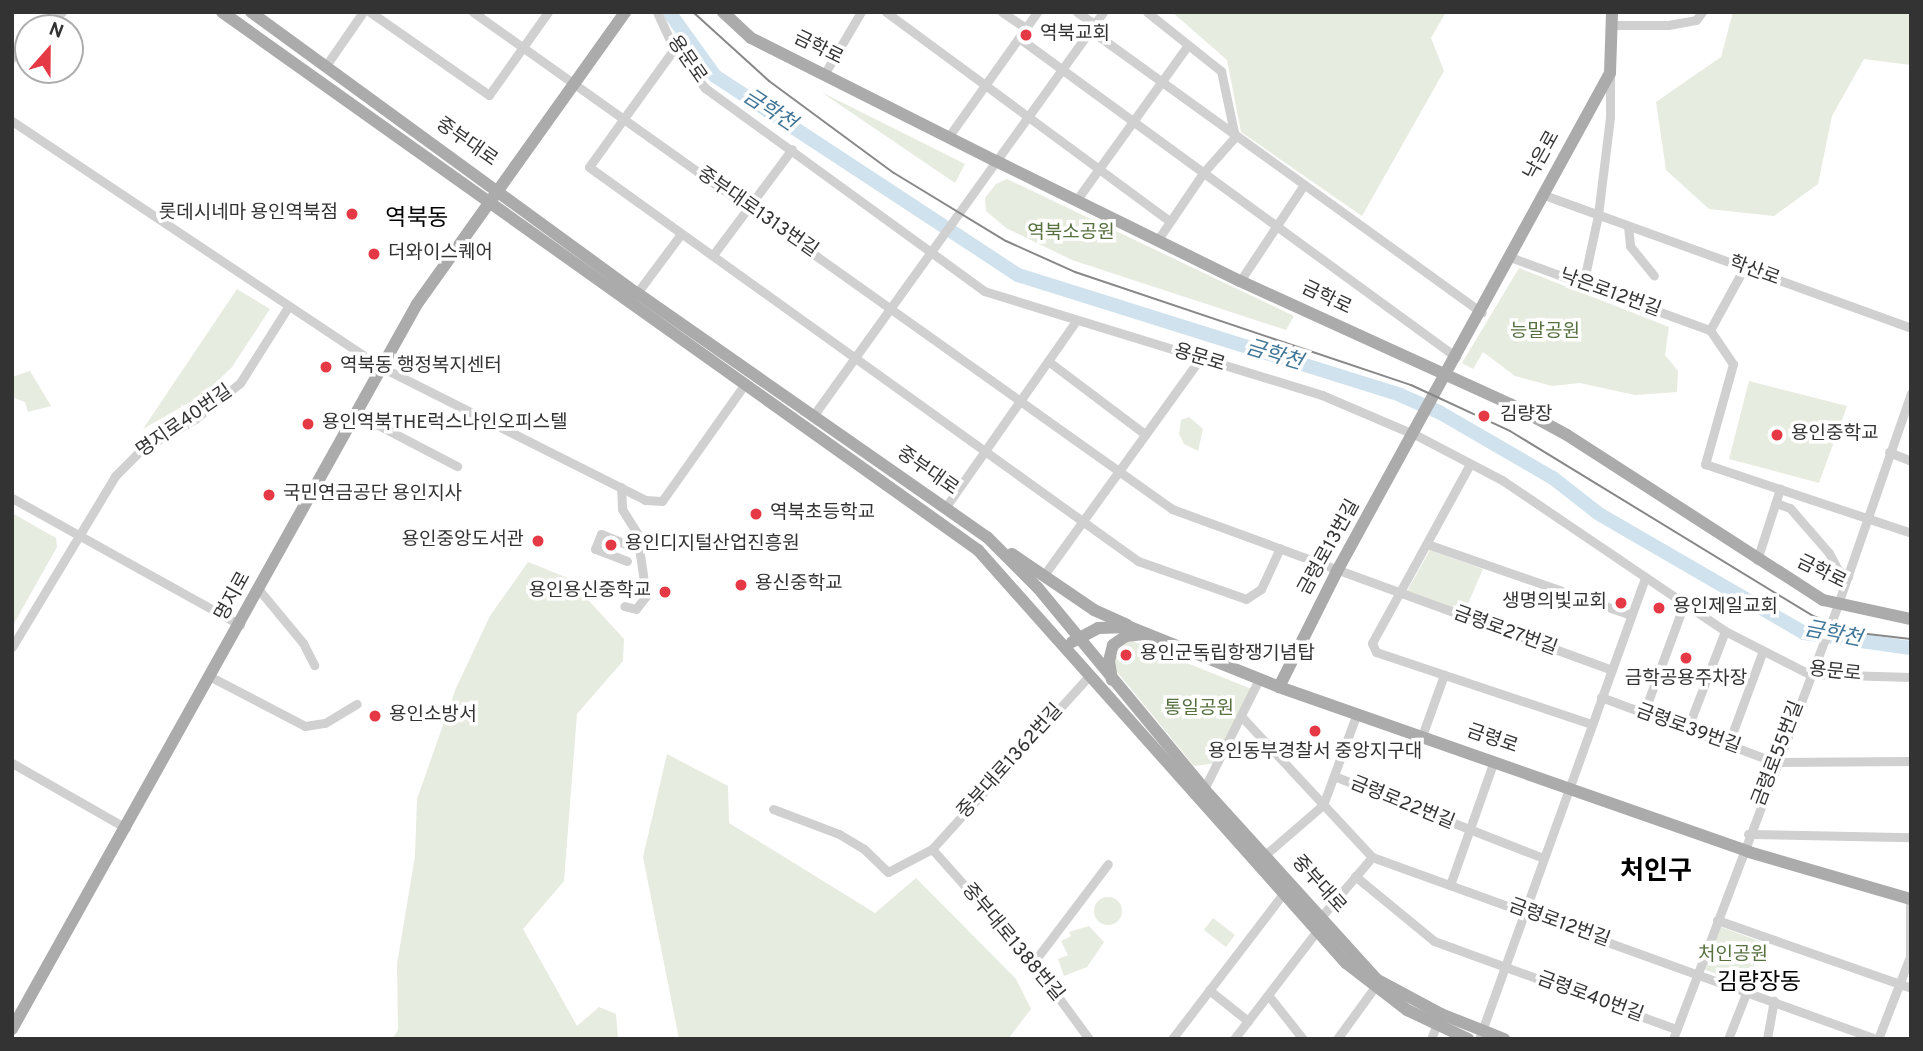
<!DOCTYPE html>
<meta charset="utf-8">
<style>
body{margin:0}
#map{position:relative;width:1923px;height:1051px;overflow:hidden;background:#fff;font-family:Overpass,"Noto Sans KR",sans-serif}
div>[style]{position:absolute}
[style*='--x']{left:calc(var(--x)*1px);top:calc(var(--y)*1px);width:calc(var(--w)*1px);rotate:calc(var(--a)*1deg)}
.green>*{inset:0;background:#e6ecdf}
.round{border-radius:50%}
.river>*{height:14px;margin:-7px;padding:0 7px;transform-origin:7px;border-radius:7px;background:#cfe2ee}
.minor>*{height:9px;margin:-4.5px;padding:0 4.5px;transform-origin:4.5px;border-radius:4.5px;background:#d0d0d0}
.major>*{height:12px;margin:-6px;padding:0 6px;transform-origin:6px;border-radius:6px;background:#ababab}
.tram>*{height:2px;margin:-1px;padding:0 1px;transform-origin:1px;border-radius:1px;background:#888}
.dots>*{width:19px;height:19px;translate:-50% -50%;box-sizing:border-box;border:4px solid #fff;border-radius:50%}
span{translate:-50% -50%;white-space:nowrap;text-align:center;line-height:1.15;-webkit-text-stroke:7px #fff;paint-order:stroke}
.poi-label{font-size:19px;color:#333}
.left{translate:0 -50%;text-align:left}
.right{translate:-100% -50%;text-align:right}
.street-label{font-size:19px;color:#333}
.park-label{font-size:19px;color:#56703f}
.water-label{font-size:21px;color:#3f7597;font-style:italic}
.quarter-label{font-size:23px;color:#000}
.district-label{font-size:26px;color:#000;font-weight:700}
.frame{position:absolute;inset:0;border:14px solid #333;pointer-events:none}
.north{position:absolute;left:14px;top:14px;width:70px;height:70px;box-sizing:border-box;background:#fff;border:2px solid #adadad;border-radius:50%;rotate:21deg;font-size:19px;font-weight:700;line-height:28px;text-align:center;color:#333}
.north::after{content:'';display:block;margin:auto;width:24px;height:32px;background:#e63946;clip-path:polygon(50% 0,100% 100%,50% 72%,0 100%)}
</style>
<div id="map">
<div class="green">
<div style="clip-path:polygon(1172px 12px,1446px 12px,1431px 38px,1444px 71px,1362px 216px,1241px 132px,1227px 60px)"></div>
<div style="clip-path:polygon(1733px 12px,1911px 12px,1911px 65px,1864px 59px,1832px 116px,1818px 184px,1774px 216px,1709px 209px,1666px 170px,1656px 102px,1721px 57px)"></div>
<div style="clip-path:polygon(821px 92px,965px 164px,955px 183px)"></div>
<div style="clip-path:polygon(1007px 179px,1294px 316px,1286px 330px,1072px 260px,1006px 228px,986px 211px,985px 198px,996px 184px)"></div>
<div style="clip-path:polygon(1519px 268px,1669px 327px,1665px 355px,1678px 371px,1677px 392px,1635px 395px,1580px 383px,1552px 386px,1515px 376px,1483px 352px,1473px 369px,1462px 363px)"></div>
<div style="clip-path:polygon(237px 289px,270px 309px,232px 367px,204px 394px,143px 429px)"></div>
<div style="clip-path:polygon(30px 371px,51px 406px,28px 412px,25px 402px,12px 397px,12px 377px)"></div>
<div style="clip-path:polygon(1749px 381px,1847px 406px,1819px 483px,1729px 459px)"></div>
<div style="clip-path:polygon(1189px 417px,1203px 429px,1198px 451px,1184px 444px,1179px 434px,1181px 420px)"></div>
<div style="clip-path:polygon(12px 513px,56px 538px,57px 547px,12px 627px)"></div>
<div style="clip-path:polygon(1430px 550px,1483px 569px,1464px 613px,1406px 593px)"></div>
<div style="clip-path:polygon(528px 562px,568px 578px,624px 639px,623px 661px,577px 714px,564px 881px,523px 929px,577px 1026px,599px 1007px,616px 1014px,618px 1039px,392px 1039px,398px 1030px,397px 964px,415px 856px,417px 799px,456px 688px,490px 616px)"></div>
<div style="clip-path:polygon(1130px 640px,1254px 690px,1217px 763px,1194px 766px,1114px 668px,1112px 656px)"></div>
<div style="clip-path:polygon(667px 754px,728px 786px,729px 823px,875px 913px,916px 878px,1016px 979px,1031px 1009px,1008px 1039px,679px 1039px,643px 857px)"></div>
<div class="round" style="left:1094px;top:897px;width:28px;height:28px"></div>
<div style="clip-path:polygon(1213px 918px,1235px 935px,1226px 947px,1204px 930px)"></div>
<div style="clip-path:polygon(1089px 926px,1104px 942px,1087px 967px,1064px 976px,1058px 959px,1068px 955px,1061px 941px,1071px 936px,1069px 932px)"></div>
<div style="clip-path:polygon(1718px 926px,1762px 942px,1747px 985px,1703px 969px)"></div>
</div>
<div class="river">
<div style="--x:669;--y:12;--w:79;--a:54.3"></div>
<div style="--x:715;--y:76;--w:363;--a:33.3"></div>
<div style="--x:1018;--y:275;--w:400;--a:17.4"></div>
<div style="--x:1400;--y:395;--w:43;--a:23.6"></div>
<div style="--x:1439;--y:412;--w:132;--a:30.1"></div>
<div style="--x:1553;--y:478;--w:58;--a:38"></div>
<div style="--x:1599;--y:514;--w:237;--a:30.1"></div>
<div style="--x:1804;--y:633;--w:108;--a:8"></div>
</div>
<div class="minor">
<div style="--x:370;--y:12;--w:145;--a:34.9"></div>
<div style="--x:489;--y:95;--w:102;--a:-54.6"></div>
<div style="--x:473;--y:12;--w:858;--a:35.41"></div>
<div style="--x:1172;--y:509;--w:468;--a:20.1"></div>
<div style="--x:657;--y:12;--w:41;--a:65.3"></div>
<div style="--x:674;--y:49;--w:50;--a:51.5"></div>
<div style="--x:705;--y:88;--w:345;--a:36"></div>
<div style="--x:984;--y:291;--w:354;--a:17.1"></div>
<div style="--x:1322;--y:395;--w:102;--a:23.1"></div>
<div style="--x:1416;--y:435;--w:97;--a:27.6"></div>
<div style="--x:1502;--y:480;--w:269;--a:34.1"></div>
<div style="--x:1725;--y:631;--w:94;--a:27.1"></div>
<div style="--x:1809;--y:674;--w:102;--a:1.7"></div>
<div style="--x:886;--y:12;--w:352;--a:36.4"></div>
<div style="--x:1002;--y:12;--w:29;--a:34"></div>
<div style="--x:1077;--y:12;--w:21;--a:35"></div>
<div style="--x:1147;--y:12;--w:95;--a:38.6"></div>
<div style="--x:1221;--y:71;--w:67;--a:78"></div>
<div style="--x:1612;--y:25;--w:56;--a:0"></div>
<div style="--x:1668;--y:25;--w:28;--a:-10"></div>
<div style="--x:1696;--y:20;--w:10;--a:-53"></div>
<div style="--x:45;--y:28;--w:23;--a:-43"></div>
<div style="--x:1090;--y:30;--w:483;--a:35.8"></div>
<div style="--x:1019;--y:38;--w:541;--a:36.13"></div>
<div style="--x:674;--y:49;--w:145;--a:125.8"></div>
<div style="--x:589;--y:167;--w:676;--a:35.67"></div>
<div style="--x:1138;--y:561;--w:114;--a:19.4"></div>
<div style="--x:1246;--y:599;--w:18;--a:-34"></div>
<div style="--x:1261;--y:589;--w:45;--a:-65.1"></div>
<div style="--x:12;--y:58;--w:22;--a:-43"></div>
<div style="--x:325;--y:67;--w:67;--a:-55.4"></div>
<div style="--x:825;--y:73;--w:71;--a:-59.5"></div>
<div style="--x:12;--y:121;--w:443;--a:33.7"></div>
<div style="--x:381;--y:367;--w:296;--a:26.7"></div>
<div style="--x:645;--y:500;--w:17;--a:3"></div>
<div style="--x:662;--y:501;--w:142;--a:-54.7"></div>
<div style="--x:949;--y:136;--w:152;--a:-54.6"></div>
<div style="--x:1544;--y:195;--w:390;--a:19.9"></div>
<div style="--x:1078;--y:198;--w:188;--a:-54.3"></div>
<div style="--x:1628;--y:226;--w:20;--a:84"></div>
<div style="--x:1630;--y:246;--w:38;--a:51"></div>
<div style="--x:1159;--y:238;--w:78;--a:-55.9"></div>
<div style="--x:1203;--y:173;--w:48;--a:-48.4"></div>
<div style="--x:713;--y:255;--w:132;--a:-53.3"></div>
<div style="--x:1510;--y:257;--w:213;--a:20.1"></div>
<div style="--x:1744;--y:268;--w:71;--a:118.7"></div>
<div style="--x:1710;--y:330;--w:41;--a:55.9"></div>
<div style="--x:1733;--y:364;--w:104;--a:105.6"></div>
<div style="--x:1705;--y:464;--w:217;--a:18.5"></div>
<div style="--x:1240;--y:281;--w:114;--a:-56.4"></div>
<div style="--x:1583;--y:285;--w:72;--a:-77.9"></div>
<div style="--x:1598;--y:215;--w:99;--a:-83"></div>
<div style="--x:1610;--y:117;--w:42;--a:-90"></div>
<div style="--x:637;--y:293;--w:74;--a:-53.3"></div>
<div style="--x:1048;--y:361;--w:121;--a:37"></div>
<div style="--x:357;--y:414;--w:113;--a:27.5"></div>
<div style="--x:813;--y:416;--w:497;--a:-54.3"></div>
<div style="--x:1889;--y:452;--w:24;--a:22"></div>
<div style="--x:1470;--y:464;--w:204;--a:118.7"></div>
<div style="--x:1372;--y:643;--w:10;--a:66"></div>
<div style="--x:1376;--y:652;--w:227;--a:18.5"></div>
<div style="--x:621;--y:487;--w:22;--a:87"></div>
<div style="--x:622;--y:509;--w:28;--a:58"></div>
<div style="--x:637;--y:533;--w:64;--a:81.9"></div>
<div style="--x:646;--y:596;--w:16;--a:128"></div>
<div style="--x:636;--y:609;--w:12;--a:-166"></div>
<div style="--x:12;--y:498;--w:261;--a:29.1"></div>
<div style="--x:1776;--y:503;--w:15;--a:20"></div>
<div style="--x:1790;--y:508;--w:60;--a:49.1"></div>
<div style="--x:1829;--y:553;--w:19;--a:62"></div>
<div style="--x:1838;--y:570;--w:12;--a:31"></div>
<div style="--x:945;--y:508;--w:228;--a:-55"></div>
<div style="--x:1427;--y:544;--w:216;--a:19.2"></div>
<div style="--x:1757;--y:560;--w:75;--a:-72.1"></div>
<div style="--x:627;--y:561;--w:34;--a:-159"></div>
<div style="--x:595;--y:549;--w:16;--a:-68"></div>
<div style="--x:601;--y:534;--w:40;--a:22"></div>
<div style="--x:1044;--y:575;--w:266;--a:-54.2"></div>
<div style="--x:260;--y:591;--w:67;--a:50.4"></div>
<div style="--x:303;--y:643;--w:25;--a:63"></div>
<div style="--x:12;--y:647;--w:200;--a:-58.9"></div>
<div style="--x:115;--y:476;--w:38;--a:-45"></div>
<div style="--x:142;--y:449;--w:61;--a:-29.5"></div>
<div style="--x:195;--y:419;--w:58;--a:-38.7"></div>
<div style="--x:240;--y:383;--w:90;--a:-57.7"></div>
<div style="--x:211;--y:677;--w:106;--a:27.5"></div>
<div style="--x:305;--y:726;--w:20;--a:-9"></div>
<div style="--x:325;--y:723;--w:37;--a:-31"></div>
<div style="--x:1601;--y:697;--w:186;--a:20.5"></div>
<div style="--x:1775;--y:762;--w:136;--a:-0.4"></div>
<div style="--x:1643;--y:715;--w:118;--a:-69.7"></div>
<div style="--x:1241;--y:716;--w:192;--a:47.1"></div>
<div style="--x:1372;--y:857;--w:536;--a:19.86"></div>
<div style="--x:1687;--y:730;--w:106;--a:-69"></div>
<div style="--x:1422;--y:736;--w:65;--a:-70.2"></div>
<div style="--x:1728;--y:745;--w:98;--a:-69.7"></div>
<div style="--x:12;--y:763;--w:131;--a:29.7"></div>
<div style="--x:1334;--y:776;--w:225;--a:21.4"></div>
<div style="--x:1204;--y:789;--w:123;--a:-63.4"></div>
<div style="--x:773;--y:809;--w:71;--a:20.7"></div>
<div style="--x:839;--y:834;--w:29;--a:31"></div>
<div style="--x:864;--y:849;--w:33;--a:44"></div>
<div style="--x:888;--y:872;--w:50;--a:-27.6"></div>
<div style="--x:932;--y:849;--w:235;--a:-47.8"></div>
<div style="--x:1748;--y:834;--w:163;--a:1.1"></div>
<div style="--x:932;--y:849;--w:149;--a:48.3"></div>
<div style="--x:1031;--y:960;--w:98;--a:53.7"></div>
<div style="--x:1265;--y:855;--w:77;--a:-40.8"></div>
<div style="--x:1323;--y:805;--w:98;--a:-69.7"></div>
<div style="--x:1355;--y:876;--w:102;--a:39.4"></div>
<div style="--x:1434;--y:941;--w:258;--a:20"></div>
<div style="--x:1450;--y:885;--w:132;--a:-70.5"></div>
<div style="--x:1321;--y:917;--w:79;--a:-49.6"></div>
<div style="--x:1717;--y:920;--w:206;--a:19.3"></div>
<div style="--x:1910;--y:955;--w:56;--a:-90"></div>
<div style="--x:1033;--y:963;--w:124;--a:-52.9"></div>
<div style="--x:1209;--y:990;--w:50;--a:38.5"></div>
<div style="--x:1268;--y:995;--w:56;--a:51.5"></div>
<div style="--x:1172;--y:1039;--w:183;--a:-52.6"></div>
<div style="--x:1234;--y:1039;--w:136;--a:-52.5"></div>
<div style="--x:1337;--y:1039;--w:63;--a:-54"></div>
<div style="--x:1431;--y:1039;--w:14;--a:-69"></div>
<div style="--x:1479;--y:1039;--w:491;--a:-70.2"></div>
<div style="--x:1673;--y:1039;--w:465;--a:-69.2"></div>
<div style="--x:1838;--y:604;--w:223;--a:-70.9"></div>
<div style="--x:1728;--y:1039;--w:52;--a:-68.4"></div>
<div style="--x:1767;--y:1039;--w:39;--a:-80"></div>
<div style="--x:1878;--y:1039;--w:91;--a:-68.8"></div>
</div>
<div class="major">
<div style="--x:222;--y:12;--w:928;--a:35.44"></div>
<div style="--x:978;--y:550;--w:553;--a:48.3"></div>
<div style="--x:1346;--y:963;--w:77;--a:37.6"></div>
<div style="--x:1407;--y:1010;--w:68;--a:25.4"></div>
<div style="--x:251;--y:12;--w:477;--a:36.1"></div>
<div style="--x:637;--y:293;--w:427;--a:34.9"></div>
<div style="--x:987;--y:537;--w:72;--a:45"></div>
<div style="--x:1038;--y:588;--w:261;--a:50.4"></div>
<div style="--x:1204;--y:789;--w:256;--a:47.8"></div>
<div style="--x:1376;--y:979;--w:74;--a:28.3"></div>
<div style="--x:1441;--y:1014;--w:68;--a:21.6"></div>
<div style="--x:723;--y:12;--w:38;--a:43"></div>
<div style="--x:751;--y:38;--w:274;--a:26.7"></div>
<div style="--x:996;--y:161;--w:272;--a:26.2"></div>
<div style="--x:1240;--y:281;--w:297;--a:24.5"></div>
<div style="--x:1510;--y:404;--w:65;--a:28.5"></div>
<div style="--x:1567;--y:435;--w:305;--a:32.8"></div>
<div style="--x:1823;--y:600;--w:90;--a:12.2"></div>
<div style="--x:1012;--y:554;--w:99;--a:34.3"></div>
<div style="--x:1094;--y:610;--w:36;--a:24"></div>
<div style="--x:1072;--y:642;--w:30;--a:-28"></div>
<div style="--x:1098;--y:628;--w:32;--a:-2"></div>
<div style="--x:1130;--y:627;--w:161;--a:21.9"></div>
<div style="--x:1279;--y:687;--w:498;--a:19.3"></div>
<div style="--x:1749;--y:852;--w:169;--a:16.2"></div>
<div style="--x:1112;--y:680;--w:19;--a:-99"></div>
<div style="--x:1109;--y:661;--w:16;--a:-76"></div>
<div style="--x:1113;--y:645;--w:16;--a:-35"></div>
<div style="--x:1126;--y:636;--w:18;--a:-6"></div>
<div style="--x:1279;--y:687;--w:130;--a:-63.4"></div>
<div style="--x:1337;--y:571;--w:568;--a:-61.27"></div>
<div style="--x:1610;--y:73;--w:61;--a:-88.1"></div>
<div style="--x:12;--y:1029;--w:830;--a:-60.81"></div>
<div style="--x:417;--y:304;--w:359;--a:-54.5"></div>
</div>
<div class="tram">
<div style="--x:693;--y:12;--w:103;--a:42.2"></div>
<div style="--x:769;--y:81;--w:155;--a:36.4"></div>
<div style="--x:894;--y:173;--w:131;--a:31.3"></div>
<div style="--x:1006;--y:241;--w:76;--a:24.2"></div>
<div style="--x:1075;--y:272;--w:354;--a:18.6"></div>
<div style="--x:1411;--y:385;--w:109;--a:24.9"></div>
<div style="--x:1510;--y:431;--w:355;--a:31.4"></div>
<div style="--x:1813;--y:616;--w:49;--a:20.3"></div>
<div style="--x:1859;--y:633;--w:52;--a:6.6"></div>
</div>
<div class="dots">
<div style="left:1026px;top:35px;background:#e63946"></div>
<div style="left:352px;top:214px;background:#e63946"></div>
<div style="left:374px;top:254px;background:#e63946"></div>
<div style="left:326px;top:367px;background:#e63946"></div>
<div style="left:1484px;top:416px;background:#e63946"></div>
<div style="left:308px;top:424px;background:#e63946"></div>
<div style="left:1777px;top:435px;background:#e63946"></div>
<div style="left:269px;top:495px;background:#e63946"></div>
<div style="left:756px;top:514px;background:#e63946"></div>
<div style="left:538px;top:541px;background:#e63946"></div>
<div style="left:611px;top:545px;background:#e63946"></div>
<div style="left:741px;top:585px;background:#e63946"></div>
<div style="left:665px;top:592px;background:#e63946"></div>
<div style="left:1621px;top:603px;background:#e63946"></div>
<div style="left:1659px;top:608px;background:#e63946"></div>
<div style="left:1126px;top:655px;background:#e63946"></div>
<div style="left:1686px;top:658px;background:#e63946"></div>
<div style="left:375px;top:716px;background:#e63946"></div>
<div style="left:1315px;top:731px;background:#e63946"></div>
</div>
<div class="poi-label">
<span class="left" style="left:1040px;top:35px">역북교회</span>
<span class="right" style="left:338px;top:214px">롯데시네마 용인역북점</span>
<span class="left" style="left:388px;top:254px">더와이스퀘어</span>
<span class="left" style="left:340px;top:367px">역북동 행정복지센터</span>
<span class="left" style="left:1500px;top:416px">김량장</span>
<span class="left" style="left:322px;top:424px">용인역북THE럭스나인오피스텔</span>
<span class="left" style="left:1791px;top:435px">용인중학교</span>
<span class="left" style="left:283px;top:495px">국민연금공단 용인지사</span>
<span class="left" style="left:770px;top:514px">역북초등학교</span>
<span class="right" style="left:524px;top:541px">용인중앙도서관</span>
<span class="left" style="left:625px;top:545px">용인디지털산업진흥원</span>
<span class="left" style="left:755px;top:585px">용신중학교</span>
<span class="right" style="left:651px;top:592px">용인용신중학교</span>
<span class="right" style="left:1607px;top:603px">생명의빛교회</span>
<span class="left" style="left:1673px;top:608px">용인제일교회</span>
<span class="left" style="left:1140px;top:655px">용인군독립항쟁기념탑</span>
<span style="left:1686px;top:680px">금학공용주차장</span>
<span class="left" style="left:389px;top:716px">용인소방서</span>
<span style="left:1315px;top:753px">용인동부경찰서 중앙지구대</span>
</div>
<div class="street-label">
<span style="left:818px;top:49px;rotate:26deg">금학로</span>
<span style="left:686px;top:60px;rotate:55deg">용문로</span>
<span style="left:466px;top:143px;rotate:35deg">중부대로</span>
<span style="left:1543px;top:156px;rotate:-61deg">낙은로</span>
<span style="left:757px;top:213px;rotate:35deg">중부대로1313번길</span>
<span style="left:1754px;top:272px;rotate:20deg">학산로</span>
<span style="left:1610px;top:294px;rotate:20deg">낙은로12번길</span>
<span style="left:1326px;top:299px;rotate:25deg">금학로</span>
<span style="left:1199px;top:359px;rotate:17deg">용문로</span>
<span style="left:185px;top:422px;rotate:-35deg">명지로40번길</span>
<span style="left:927px;top:472px;rotate:35deg">중부대로</span>
<span style="left:1330px;top:548px;rotate:-61deg">금령로13번길</span>
<span style="left:1821px;top:573px;rotate:26deg">금학로</span>
<span style="left:234px;top:597px;rotate:-61deg">명지로</span>
<span style="left:1505px;top:632px;rotate:20deg">금령로27번길</span>
<span style="left:1835px;top:673px;rotate:6deg">용문로</span>
<span style="left:1688px;top:730px;rotate:20deg">금령로39번길</span>
<span style="left:1492px;top:740px;rotate:19deg">금령로</span>
<span style="left:1779px;top:754px;rotate:-69deg">금령로55번길</span>
<span style="left:1011px;top:762px;rotate:-48deg">중부대로1362번길</span>
<span style="left:1402px;top:804px;rotate:22deg">금령로22번길</span>
<span style="left:1318px;top:885px;rotate:48deg">중부대로</span>
<span style="left:1559px;top:924px;rotate:20deg">금령로12번길</span>
<span style="left:1012px;top:943px;rotate:50deg">중부대로1388번길</span>
<span style="left:1590px;top:998px;rotate:20deg">금령로40번길</span>
</div>
<div class="park-label">
<span style="left:1071px;top:234px">역북소공원</span>
<span style="left:1545px;top:333px">능말공원</span>
<span style="left:1199px;top:710px">통일공원</span>
<span style="left:1733px;top:956px">처인공원</span>
</div>
<div class="water-label">
<span style="left:769px;top:111px;rotate:33deg">금학천</span>
<span style="left:1274px;top:356px;rotate:17deg">금학천</span>
<span style="left:1833px;top:635px;rotate:11deg">금학천</span>
</div>
<div class="quarter-label">
<span style="left:417px;top:220px">역북동</span>
<span style="left:1759px;top:984px">김량장동</span>
</div>
<div class="district-label">
<span style="left:1656px;top:873px">처인구</span>
</div>
<div class="frame"></div>
<div class="north">N</div>
</div>
